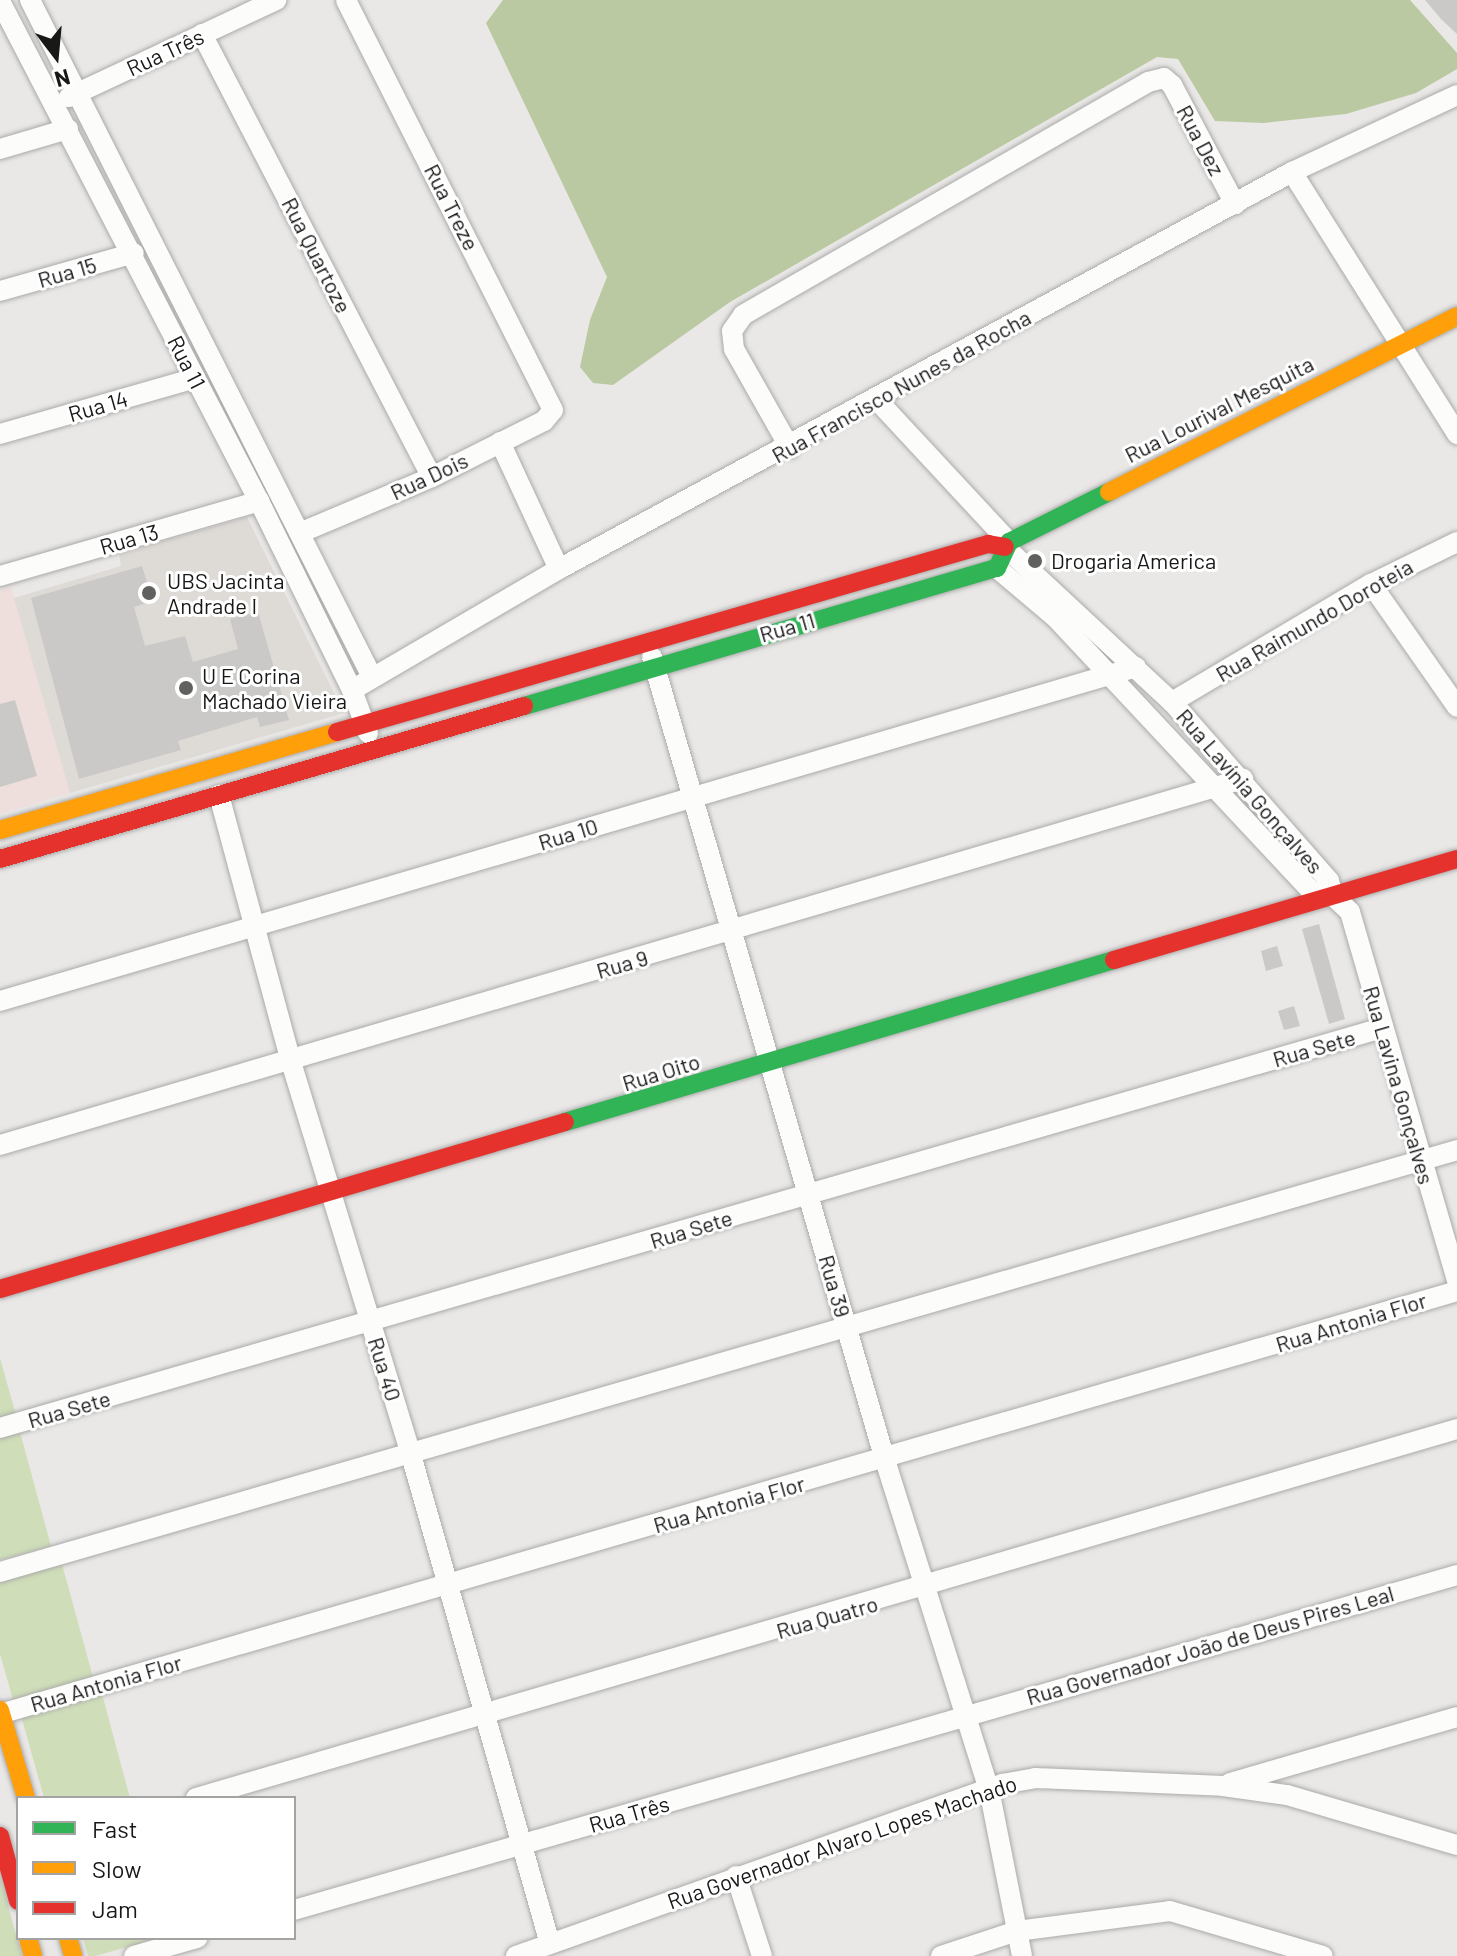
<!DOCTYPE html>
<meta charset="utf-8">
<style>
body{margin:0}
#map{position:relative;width:1457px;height:1956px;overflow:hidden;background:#e9e8e7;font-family:Barlow,sans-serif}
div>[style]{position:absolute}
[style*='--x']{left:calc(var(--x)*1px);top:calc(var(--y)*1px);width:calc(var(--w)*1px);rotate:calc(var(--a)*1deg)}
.commercial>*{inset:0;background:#eedfdd}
.built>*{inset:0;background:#dedbd6}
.green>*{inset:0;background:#cfdeb9}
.forest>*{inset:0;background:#bac9a1}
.building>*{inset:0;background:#cac9c8}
.roads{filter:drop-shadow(0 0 2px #abaaa9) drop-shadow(0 0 2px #abaaa9)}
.street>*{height:20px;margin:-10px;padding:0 10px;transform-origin:10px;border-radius:10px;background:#fcfcfb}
.fast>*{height:18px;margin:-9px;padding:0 9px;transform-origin:9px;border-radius:9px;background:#30b455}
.slow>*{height:18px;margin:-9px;padding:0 9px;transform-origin:9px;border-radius:9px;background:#ff9f0a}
.jam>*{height:18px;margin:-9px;padding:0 9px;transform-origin:9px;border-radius:9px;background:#e5322d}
.dots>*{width:22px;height:22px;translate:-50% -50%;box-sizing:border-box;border:4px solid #fff;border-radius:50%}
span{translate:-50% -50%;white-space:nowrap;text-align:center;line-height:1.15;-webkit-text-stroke:6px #fff;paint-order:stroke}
.street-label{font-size:22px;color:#181817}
.poi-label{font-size:22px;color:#181817}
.left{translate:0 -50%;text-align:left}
.legend{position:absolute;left:16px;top:1796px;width:280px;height:144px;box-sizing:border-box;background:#fff;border:2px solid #a3a3a2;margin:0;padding:10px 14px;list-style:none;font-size:24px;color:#181817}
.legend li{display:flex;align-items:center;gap:16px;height:40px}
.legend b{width:40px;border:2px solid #a3a3a2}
.north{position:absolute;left:16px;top:16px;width:80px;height:80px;-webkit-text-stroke:6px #fff;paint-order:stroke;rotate:164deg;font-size:22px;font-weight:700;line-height:32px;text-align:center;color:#181817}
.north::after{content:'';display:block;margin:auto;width:28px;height:36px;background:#181817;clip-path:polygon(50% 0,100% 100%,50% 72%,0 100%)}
</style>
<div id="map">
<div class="commercial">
<div style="clip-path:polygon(11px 587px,70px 793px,0 814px,0 590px)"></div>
</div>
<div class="built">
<div style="clip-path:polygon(247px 517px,344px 713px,70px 793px,14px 598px,121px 566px,119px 554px)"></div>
</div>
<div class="green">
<div style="clip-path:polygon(0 1358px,16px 1415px,0 1419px)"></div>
<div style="clip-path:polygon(20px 1432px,51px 1546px,0 1560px,0 1438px)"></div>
<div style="clip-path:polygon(62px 1564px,93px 1677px,13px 1700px,0 1654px,0 1581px)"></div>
<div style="clip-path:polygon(101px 1690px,130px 1798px,44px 1798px,20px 1712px)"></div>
<div style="clip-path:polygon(0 1877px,22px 1956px,0 1956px)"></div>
<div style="clip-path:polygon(83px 1938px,160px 1938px,95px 1956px,88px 1956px)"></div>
</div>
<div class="forest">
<div style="clip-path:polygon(503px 0,1410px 0,1457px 53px,1457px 69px,1416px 93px,1346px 114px,1264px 123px,1215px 121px,1178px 59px,1157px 57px,730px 302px,613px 385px,593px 383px,580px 367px,590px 320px,607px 277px,486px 23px)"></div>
</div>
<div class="building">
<div style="clip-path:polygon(1425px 0,1457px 0,1457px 34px,1441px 19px)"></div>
<div style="clip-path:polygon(142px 566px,153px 601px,134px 607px,145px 646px,185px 636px,193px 662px,238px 649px,230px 619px,258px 612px,289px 720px,260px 727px,257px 717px,178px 741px,181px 750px,79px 779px,31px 598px)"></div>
<div style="clip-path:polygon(15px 700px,37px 776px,0 787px,0 704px)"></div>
<div style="clip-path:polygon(1319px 924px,1345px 1019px,1329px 1024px,1302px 929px)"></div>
<div style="clip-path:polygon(1277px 946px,1283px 966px,1266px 971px,1261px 951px)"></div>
<div style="clip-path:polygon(1294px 1006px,1300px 1026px,1284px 1030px,1278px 1011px)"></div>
</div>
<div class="roads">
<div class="street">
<div style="--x:30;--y:0;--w:758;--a:63.2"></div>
<div style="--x:0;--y:1;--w:563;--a:62.62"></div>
<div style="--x:259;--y:501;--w:211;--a:63.8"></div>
<div style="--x:352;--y:690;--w:46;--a:69.6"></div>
<div style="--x:202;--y:34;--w:499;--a:62.6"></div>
<div style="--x:69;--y:97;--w:229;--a:-25.1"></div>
<div style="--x:0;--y:149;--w:71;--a:-16.4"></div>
<div style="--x:1292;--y:172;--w:310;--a:57.8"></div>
<div style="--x:0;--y:291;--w:139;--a:-15.8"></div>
<div style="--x:876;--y:399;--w:195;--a:47.1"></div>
<div style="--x:0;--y:434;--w:203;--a:-16"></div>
<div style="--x:500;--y:442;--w:140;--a:65.1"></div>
<div style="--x:790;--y:448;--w:114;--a:-119.5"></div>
<div style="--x:734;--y:349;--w:18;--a:-96"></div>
<div style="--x:732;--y:331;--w:19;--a:-55"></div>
<div style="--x:743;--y:315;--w:467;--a:-29.9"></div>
<div style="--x:1148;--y:82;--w:16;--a:-14"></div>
<div style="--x:1164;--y:78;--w:11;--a:41"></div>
<div style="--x:1172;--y:85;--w:135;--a:62.1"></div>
<div style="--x:302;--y:532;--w:141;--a:-22.9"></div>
<div style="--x:432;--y:477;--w:125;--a:-26.6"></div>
<div style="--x:544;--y:421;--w:14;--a:-51"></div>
<div style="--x:553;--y:410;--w:459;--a:-116.8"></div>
<div style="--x:1005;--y:547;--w:228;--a:42.9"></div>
<div style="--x:1172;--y:702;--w:238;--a:48.7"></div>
<div style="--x:1329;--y:881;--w:16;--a:75"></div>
<div style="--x:997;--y:568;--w:76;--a:40.2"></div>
<div style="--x:1055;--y:617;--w:375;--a:46.9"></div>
<div style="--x:1311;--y:891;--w:23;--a:13"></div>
<div style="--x:0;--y:576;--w:270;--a:-16.1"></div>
<div style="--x:1371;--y:584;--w:150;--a:55"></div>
<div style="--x:652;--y:657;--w:836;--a:73.82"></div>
<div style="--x:885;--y:1460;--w:345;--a:72.5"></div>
<div style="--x:989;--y:1789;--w:170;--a:78.8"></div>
<div style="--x:352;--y:690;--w:240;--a:-30.3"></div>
<div style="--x:559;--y:569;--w:834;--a:-28.44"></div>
<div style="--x:1292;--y:172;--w:182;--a:-25"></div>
<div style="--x:1172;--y:702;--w:231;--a:-30.7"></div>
<div style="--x:1371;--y:584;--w:96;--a:-26"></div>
<div style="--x:219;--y:795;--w:277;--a:74.9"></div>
<div style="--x:291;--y:1062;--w:411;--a:73"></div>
<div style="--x:411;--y:1455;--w:508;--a:74.13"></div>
<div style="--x:1333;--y:896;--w:23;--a:43"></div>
<div style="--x:1350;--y:912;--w:383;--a:73.8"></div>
<div style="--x:0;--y:1001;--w:1184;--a:-16.38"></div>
<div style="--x:0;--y:1145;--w:1296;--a:-16.41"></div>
<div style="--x:0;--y:1428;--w:1439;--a:-16.14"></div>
<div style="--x:0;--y:1572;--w:1517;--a:-16.15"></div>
<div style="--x:0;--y:1714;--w:1517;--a:-16.19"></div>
<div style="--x:1230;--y:1783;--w:236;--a:-16.2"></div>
<div style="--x:196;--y:1798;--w:1314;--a:-16.31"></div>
<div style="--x:736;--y:1876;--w:84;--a:72"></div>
<div style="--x:294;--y:1910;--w:1210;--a:-16.07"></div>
<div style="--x:134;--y:1956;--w:66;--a:-15.9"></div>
<div style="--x:516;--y:1956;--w:516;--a:-19.49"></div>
<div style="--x:1002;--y:1784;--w:34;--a:-10"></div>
<div style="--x:1035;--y:1778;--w:188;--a:2.4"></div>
<div style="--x:1223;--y:1786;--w:65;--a:8"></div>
<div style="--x:1287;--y:1795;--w:177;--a:16.4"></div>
<div style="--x:941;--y:1956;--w:80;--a:-18.2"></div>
<div style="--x:1017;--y:1931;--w:154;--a:-7.4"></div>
<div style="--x:1170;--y:1911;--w:159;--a:16.4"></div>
</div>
<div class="fast">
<div style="--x:524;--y:706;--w:493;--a:-16.3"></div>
<div style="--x:997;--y:568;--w:29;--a:-65"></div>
<div style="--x:1009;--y:542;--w:112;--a:-26.6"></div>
<div style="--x:565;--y:1122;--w:572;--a:-16.44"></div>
</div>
<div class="slow">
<div style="--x:1109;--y:492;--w:390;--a:-26.8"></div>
<div style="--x:0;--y:830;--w:351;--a:-16.2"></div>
<div style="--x:0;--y:1710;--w:92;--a:73.5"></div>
<div style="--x:28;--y:1938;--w:19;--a:74"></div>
<div style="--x:68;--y:1938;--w:19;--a:74"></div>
</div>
<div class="jam">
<div style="--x:337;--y:732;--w:678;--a:-16.11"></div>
<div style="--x:988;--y:544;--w:17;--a:10"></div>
<div style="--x:0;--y:859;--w:546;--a:-16.28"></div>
<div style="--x:1114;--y:960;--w:358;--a:-16.4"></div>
<div style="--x:0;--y:1289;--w:589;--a:-16.47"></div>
<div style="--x:0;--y:1836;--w:67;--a:74.5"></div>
</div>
</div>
<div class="dots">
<div style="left:1035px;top:561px;background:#616160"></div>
<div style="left:149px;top:593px;background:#616160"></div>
<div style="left:186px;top:688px;background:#616160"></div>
</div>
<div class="street-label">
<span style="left:165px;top:52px;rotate:-25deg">Rua Três</span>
<span style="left:1201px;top:140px;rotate:62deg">Rua Dez</span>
<span style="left:452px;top:207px;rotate:63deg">Rua Treze</span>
<span style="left:317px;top:255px;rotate:63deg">Rua Quartoze</span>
<span style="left:67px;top:272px;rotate:-16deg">Rua 15</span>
<span style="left:187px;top:362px;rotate:63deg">Rua 11</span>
<span style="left:901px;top:386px;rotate:-29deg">Rua Francisco Nunes da Rocha</span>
<span style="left:98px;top:406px;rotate:-16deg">Rua 14</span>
<span style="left:1219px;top:409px;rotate:-27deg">Rua Lourival Mesquita</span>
<span style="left:429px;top:476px;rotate:-25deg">Rua Dois</span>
<span style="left:129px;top:539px;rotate:-16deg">Rua 13</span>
<span style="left:1314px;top:620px;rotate:-30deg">Rua Raimundo Doroteia</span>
<span style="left:787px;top:627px;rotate:-16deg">Rua 11</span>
<span style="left:1250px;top:791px;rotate:49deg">Rua Lavínia Gonçalves</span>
<span style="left:568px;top:834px;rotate:-17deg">Rua 10</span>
<span style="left:622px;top:964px;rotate:-16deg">Rua 9</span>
<span style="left:1314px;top:1048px;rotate:-16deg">Rua Sete</span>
<span style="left:661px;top:1072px;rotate:-17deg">Rua Oito</span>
<span style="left:1399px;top:1085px;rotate:74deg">Rua Lavina Gonçalves</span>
<span style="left:691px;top:1229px;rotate:-17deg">Rua Sete</span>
<span style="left:835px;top:1286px;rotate:74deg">Rua 39</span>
<span style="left:1351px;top:1322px;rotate:-17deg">Rua Antonia Flor</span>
<span style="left:385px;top:1369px;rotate:73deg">Rua 40</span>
<span style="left:69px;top:1409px;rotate:-16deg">Rua Sete</span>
<span style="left:729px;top:1504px;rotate:-16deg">Rua Antonia Flor</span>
<span style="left:827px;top:1617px;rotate:-16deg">Rua Quatro</span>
<span style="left:1210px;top:1645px;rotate:-16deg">Rua Governador João de Deus Pires Leal</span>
<span style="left:106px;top:1683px;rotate:-16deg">Rua Antonia Flor</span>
<span style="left:629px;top:1814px;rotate:-16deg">Rua Três</span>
<span style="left:842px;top:1842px;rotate:-19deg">Rua Governador Alvaro Lopes Machado</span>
</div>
<div class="poi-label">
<span class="left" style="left:1051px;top:561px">Drogaria America</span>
<span class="left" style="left:167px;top:593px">UBS Jacinta<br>Andrade I</span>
<span class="left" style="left:202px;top:688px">U E Corina<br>Machado Vieira</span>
</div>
<ul class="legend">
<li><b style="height:10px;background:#30b455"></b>Fast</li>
<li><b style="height:10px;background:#ff9f0a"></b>Slow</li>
<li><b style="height:10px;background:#e5322d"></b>Jam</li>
</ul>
<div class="north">N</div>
</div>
